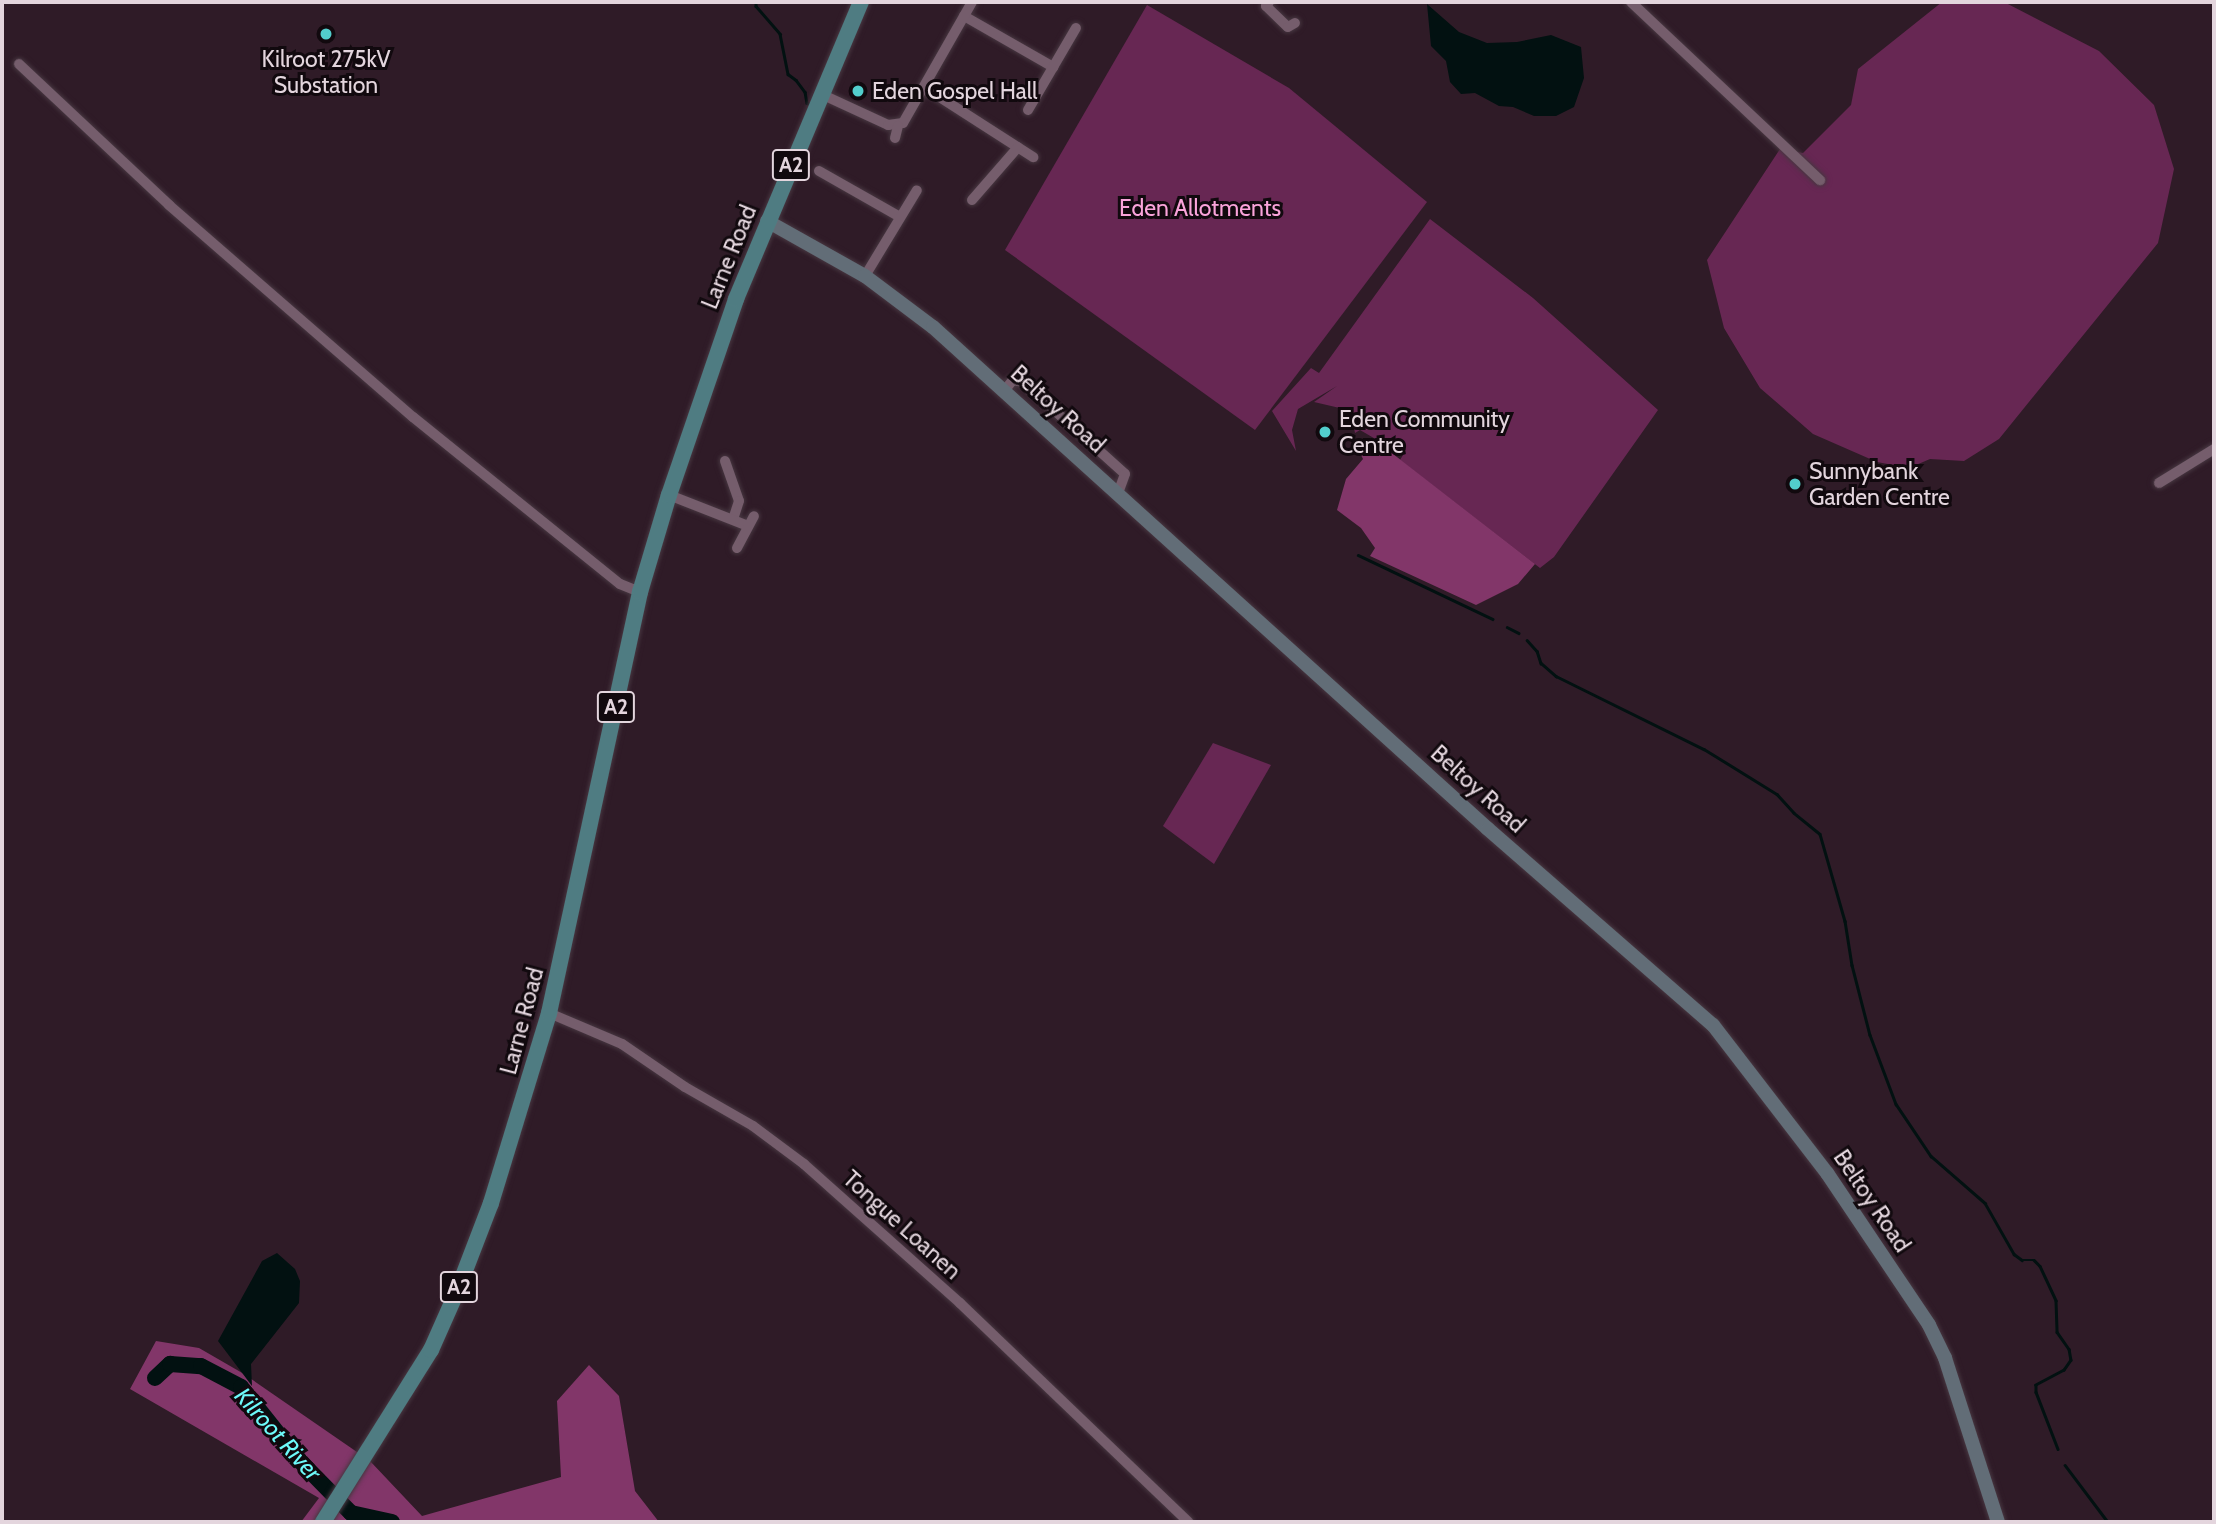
<!DOCTYPE html>
<style>
body{margin:0}
#map{position:relative;width:2216px;height:1524px;overflow:hidden;background:#2f1b27;font-family:Cabin,sans-serif}
div>[style]{position:absolute}
[style*='--x']{left:calc(var(--x)*1px);top:calc(var(--y)*1px);width:calc(var(--w)*1px);rotate:calc(var(--a)*1deg)}
.green>*{inset:0;background:#672753}
.forest>*{inset:0;background:#823669}
.water>*{inset:0;background:#021111}
.stream>*{height:2.5px;margin:-1.25px;padding:0 1.25px;transform-origin:1.25px;border-radius:1.25px;background:#021111}
.river>*{height:16px;margin:-8px;padding:0 8px;transform-origin:8px;border-radius:8px;background:#021111}
.roads{filter:drop-shadow(0 0 2px #473741) drop-shadow(0 0 2px #473741)}
.minor>*{height:10px;margin:-5px;padding:0 5px;transform-origin:5px;border-radius:5px;background:#755d6c}
.secondary>*{height:14px;margin:-7px;padding:0 7px;transform-origin:7px;border-radius:7px;background:#626d77}
.primary>*{height:16px;margin:-8px;padding:0 8px;transform-origin:8px;border-radius:8px;background:#4f7c82}
.dots>*{width:19px;height:19px;translate:-50% -50%;box-sizing:border-box;border:4px solid #11090e;border-radius:50%}
span{translate:-50% -50%;white-space:nowrap;text-align:center;line-height:1.15;-webkit-text-stroke:6px #11090e;paint-order:stroke}
.shield-label span{padding:2px 5px;background:#11090e;border:2px solid;border-radius:5px;-webkit-text-stroke-width:0}
.shield-label{font-size:21px;color:#e3d5dd;font-weight:700}
.poi-label{font-size:23px;color:#e3d5dd}
.left{translate:0 -50%;text-align:left}
.park-label{font-size:23px;color:#faa3da}
.street-label{font-size:23px;color:#e3d5dd}
.water-label{font-size:24px;color:#6dfafa;font-style:italic}
.frame{position:absolute;inset:0;border:4px solid #e3d5dd;pointer-events:none}
</style>
<div id="map">
<div class="green">
<div style="clip-path:polygon(1942px 2px,2004px 2px,2099px 51px,2154px 105px,2174px 169px,2158px 243px,1999px 439px,1964px 461px,1930px 459px,1909px 468px,1877px 462px,1813px 434px,1760px 388px,1724px 328px,1707px 260px,1780px 149px,1803px 153px,1851px 105px,1858px 69px)"></div>
<div style="clip-path:polygon(1147px 5px,1289px 88px,1427px 202px,1255px 430px,1005px 250px)"></div>
<div style="clip-path:polygon(1430px 219px,1533px 298px,1658px 410px,1554px 557px,1540px 568px,1400px 460px,1403px 455px,1360px 430px,1355px 433px,1352px 418px,1344px 409px,1314px 402px,1337px 386px,1298px 409px,1292px 430px,1296px 451px,1272px 411px,1311px 368px,1319px 373px)"></div>
<div style="clip-path:polygon(1213px 743px,1271px 765px,1214px 864px,1163px 826px)"></div>
</div>
<div class="forest">
<div style="clip-path:polygon(1375px 440px,1535px 564px,1518px 584px,1476px 605px,1370px 556px,1375px 548px,1361px 528px,1337px 510px,1346px 479px,1363px 459px,1359px 451px)"></div>
<div style="clip-path:polygon(156px 1341px,199px 1348px,244px 1374px,370px 1461px,422px 1516px,561px 1477px,557px 1401px,589px 1365px,619px 1396px,635px 1491px,659px 1522px,301px 1522px,319px 1498px,130px 1389px)"></div>
</div>
<div class="water">
<div style="clip-path:polygon(1427px 4px,1459px 32px,1487px 43px,1517px 42px,1551px 35px,1581px 47px,1584px 78px,1574px 107px,1556px 116px,1534px 116px,1513px 107px,1499px 106px,1475px 93px,1461px 94px,1450px 82px,1446px 61px,1431px 46px)"></div>
<div style="clip-path:polygon(277px 1253px,295px 1269px,300px 1281px,299px 1303px,251px 1364px,252px 1386px,218px 1341px,262px 1261px)"></div>
</div>
<div class="stream">
<div style="--x:756;--y:2;--w:4;--a:90"></div>
<div style="--x:756;--y:6;--w:37;--a:49"></div>
<div style="--x:780;--y:34;--w:41;--a:78.7"></div>
<div style="--x:788;--y:74;--w:10;--a:37"></div>
<div style="--x:796;--y:80;--w:15;--a:53"></div>
<div style="--x:805;--y:92;--w:11;--a:80"></div>
<div style="--x:807;--y:103;--w:6;--a:31"></div>
<div style="--x:1358;--y:555;--w:149;--a:25.4"></div>
<div style="--x:1507;--y:627;--w:13;--a:27"></div>
<div style="--x:1527;--y:640;--w:15;--a:48"></div>
<div style="--x:1537;--y:651;--w:13;--a:72"></div>
<div style="--x:1541;--y:663;--w:20;--a:41"></div>
<div style="--x:1556;--y:676;--w:165;--a:26.3"></div>
<div style="--x:1704;--y:749;--w:86;--a:31.7"></div>
<div style="--x:1777;--y:794;--w:25;--a:48"></div>
<div style="--x:1794;--y:813;--w:33;--a:39"></div>
<div style="--x:1820;--y:834;--w:91;--a:74"></div>
<div style="--x:1845;--y:921;--w:45;--a:81"></div>
<div style="--x:1852;--y:965;--w:72;--a:75.6"></div>
<div style="--x:1870;--y:1035;--w:74;--a:69.4"></div>
<div style="--x:1896;--y:1104;--w:63;--a:56.1"></div>
<div style="--x:1931;--y:1156;--w:72;--a:41"></div>
<div style="--x:1985;--y:1203;--w:59;--a:60.4"></div>
<div style="--x:2014;--y:1254;--w:10;--a:37"></div>
<div style="--x:2022;--y:1260;--w:12;--a:0"></div>
<div style="--x:2034;--y:1260;--w:8;--a:45"></div>
<div style="--x:2040;--y:1266;--w:38;--a:65"></div>
<div style="--x:2056;--y:1301;--w:31;--a:88"></div>
<div style="--x:2057;--y:1332;--w:21;--a:55"></div>
<div style="--x:2069;--y:1349;--w:11;--a:80"></div>
<div style="--x:2071;--y:1360;--w:12;--a:125"></div>
<div style="--x:2064;--y:1370;--w:32;--a:152"></div>
<div style="--x:2036;--y:1385;--w:7;--a:90"></div>
<div style="--x:2036;--y:1392;--w:61;--a:68.9"></div>
<div style="--x:2065;--y:1465;--w:71;--a:53"></div>
</div>
<div class="river">
<div style="--x:155;--y:1378;--w:21;--a:-43"></div>
<div style="--x:170;--y:1364;--w:31;--a:4"></div>
<div style="--x:201;--y:1366;--w:45;--a:27.7"></div>
<div style="--x:241;--y:1387;--w:93;--a:51.5"></div>
<div style="--x:299;--y:1460;--w:74;--a:45.5"></div>
<div style="--x:351;--y:1513;--w:42;--a:12.4"></div>
</div>
<div class="roads">
<div class="minor">
<div style="--x:1269;--y:2;--w:5;--a:127"></div>
<div style="--x:1266;--y:6;--w:30;--a:44"></div>
<div style="--x:1288;--y:27;--w:8;--a:-30"></div>
<div style="--x:1631;--y:2;--w:260;--a:43.3"></div>
<div style="--x:964;--y:16;--w:103;--a:29.8"></div>
<div style="--x:19;--y:64;--w:206;--a:43.2"></div>
<div style="--x:169;--y:205;--w:323;--a:41"></div>
<div style="--x:413;--y:417;--w:266;--a:38.9"></div>
<div style="--x:620;--y:584;--w:22;--a:22"></div>
<div style="--x:924;--y:87;--w:130;--a:32.7"></div>
<div style="--x:821;--y:94;--w:74;--a:24.8"></div>
<div style="--x:888;--y:125;--w:15;--a:-8"></div>
<div style="--x:903;--y:123;--w:139;--a:-60.3"></div>
<div style="--x:1028;--y:110;--w:95;--a:-59.7"></div>
<div style="--x:895;--y:138;--w:12;--a:-76"></div>
<div style="--x:819;--y:171;--w:93;--a:29.6"></div>
<div style="--x:972;--y:200;--w:70;--a:-49"></div>
<div style="--x:865;--y:276;--w:100;--a:-58.8"></div>
<div style="--x:1004;--y:391;--w:14;--a:-51"></div>
<div style="--x:1013;--y:380;--w:10;--a:11"></div>
<div style="--x:1023;--y:382;--w:137;--a:42"></div>
<div style="--x:1125;--y:474;--w:20;--a:110"></div>
<div style="--x:725;--y:461;--w:42;--a:70.7"></div>
<div style="--x:739;--y:501;--w:19;--a:108"></div>
<div style="--x:2159;--y:483;--w:65;--a:-31.7"></div>
<div style="--x:669;--y:495;--w:85;--a:21.4"></div>
<div style="--x:737;--y:548;--w:36;--a:-62"></div>
<div style="--x:549;--y:1013;--w:79;--a:23"></div>
<div style="--x:622;--y:1044;--w:76;--a:34.3"></div>
<div style="--x:685;--y:1087;--w:78;--a:29.8"></div>
<div style="--x:753;--y:1126;--w:64;--a:36.7"></div>
<div style="--x:804;--y:1164;--w:209;--a:41.7"></div>
<div style="--x:960;--y:1303;--w:316;--a:43.8"></div>
</div>
<div class="secondary">
<div style="--x:767;--y:221;--w:112;--a:29.3"></div>
<div style="--x:865;--y:276;--w:85;--a:36.9"></div>
<div style="--x:933;--y:327;--w:748;--a:42.13"></div>
<div style="--x:1488;--y:829;--w:298;--a:41.1"></div>
<div style="--x:1713;--y:1025;--w:187;--a:52.4"></div>
<div style="--x:1827;--y:1173;--w:183;--a:56.1"></div>
<div style="--x:1929;--y:1325;--w:37;--a:64"></div>
<div style="--x:1945;--y:1358;--w:172;--a:72.1"></div>
</div>
<div class="primary">
<div style="--x:323;--y:1522;--w:203;--a:-57.9"></div>
<div style="--x:431;--y:1350;--w:67;--a:-66.1"></div>
<div style="--x:458;--y:1289;--w:92;--a:-69"></div>
<div style="--x:491;--y:1203;--w:199;--a:-73"></div>
<div style="--x:549;--y:1013;--w:431;--a:-77.8"></div>
<div style="--x:640;--y:592;--w:101;--a:-73.4"></div>
<div style="--x:669;--y:495;--w:207;--a:-71.1"></div>
<div style="--x:736;--y:299;--w:322;--a:-67.2"></div>
</div>
</div>
<div class="dots">
<div style="left:326px;top:34px;background:#52cdcc"></div>
<div style="left:858px;top:91px;background:#52cdcc"></div>
<div style="left:1325px;top:432px;background:#52cdcc"></div>
<div style="left:1795px;top:484px;background:#52cdcc"></div>
</div>
<div class="shield-label">
<span style="left:791px;top:165px">A2</span>
<span style="left:616px;top:707px">A2</span>
<span style="left:459px;top:1287px">A2</span>
</div>
<div class="poi-label">
<span style="left:326px;top:72px">Kilroot 275kV<br>Substation</span>
<span class="left" style="left:872px;top:91px">Eden Gospel Hall</span>
<span class="left" style="left:1339px;top:432px">Eden Community<br>Centre</span>
<span class="left" style="left:1809px;top:484px">Sunnybank<br>Garden Centre</span>
</div>
<div class="park-label">
<span style="left:1200px;top:208px">Eden Allotments</span>
</div>
<div class="street-label">
<span style="left:729px;top:257px;rotate:-68deg">Larne Road</span>
<span style="left:1058px;top:409px;rotate:42deg">Beltoy Road</span>
<span style="left:1478px;top:789px;rotate:42deg">Beltoy Road</span>
<span style="left:522px;top:1021px;rotate:-75deg">Larne Road</span>
<span style="left:1872px;top:1201px;rotate:56deg">Beltoy Road</span>
<span style="left:902px;top:1225px;rotate:42deg">Tongue Loanen</span>
</div>
<div class="water-label">
<span style="left:278px;top:1434px;rotate:48deg">Kilroot River</span>
</div>
<div class="frame"></div>
</div>
